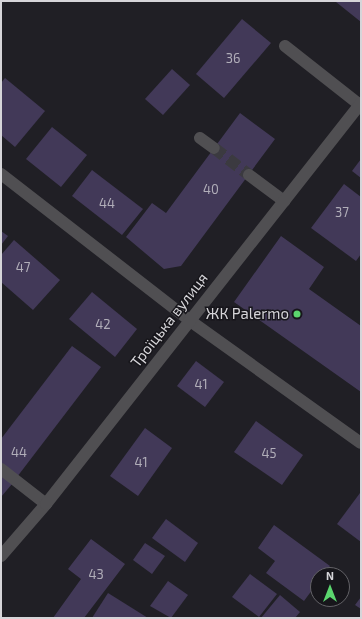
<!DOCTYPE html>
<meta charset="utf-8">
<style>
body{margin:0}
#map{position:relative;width:362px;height:619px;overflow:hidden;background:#201f25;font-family:"Exo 2",sans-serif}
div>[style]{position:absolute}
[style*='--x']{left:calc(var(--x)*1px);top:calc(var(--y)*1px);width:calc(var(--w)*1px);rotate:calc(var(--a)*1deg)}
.building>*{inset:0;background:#423958}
.minor-tunnel>*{height:12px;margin-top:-6px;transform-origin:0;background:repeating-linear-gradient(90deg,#3b3a40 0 12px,transparent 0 18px)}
.minor>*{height:12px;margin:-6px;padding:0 6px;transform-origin:6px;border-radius:6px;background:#504f52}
.dots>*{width:11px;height:11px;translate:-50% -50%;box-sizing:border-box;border:2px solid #17161b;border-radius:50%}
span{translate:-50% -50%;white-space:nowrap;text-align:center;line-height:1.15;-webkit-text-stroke:3px #17161b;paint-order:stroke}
.number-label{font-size:13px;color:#b1aeb9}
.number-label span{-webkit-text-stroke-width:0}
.poi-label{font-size:15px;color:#d6d5d9}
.right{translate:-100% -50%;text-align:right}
.street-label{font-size:15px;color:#d6d5d9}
.frame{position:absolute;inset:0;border:2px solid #d6d5d9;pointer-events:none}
.north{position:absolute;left:310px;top:567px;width:40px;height:40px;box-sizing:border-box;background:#17161b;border:1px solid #636267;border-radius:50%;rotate:0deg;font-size:11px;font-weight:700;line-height:16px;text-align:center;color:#d6d5d9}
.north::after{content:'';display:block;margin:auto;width:14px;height:18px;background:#5bd56e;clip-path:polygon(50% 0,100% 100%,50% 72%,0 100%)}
</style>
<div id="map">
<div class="building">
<div style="clip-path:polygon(337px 1px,361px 1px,361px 22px,336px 2px)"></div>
<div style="clip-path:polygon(242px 19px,271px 43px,224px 98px,196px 74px)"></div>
<div style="clip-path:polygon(172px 69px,190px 85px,163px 115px,145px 99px)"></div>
<div style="clip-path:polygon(5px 78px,45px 111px,15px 147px,1px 135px,1px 83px)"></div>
<div style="clip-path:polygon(240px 113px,275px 139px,181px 266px,164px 269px,126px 237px,152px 203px,166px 213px)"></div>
<div style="clip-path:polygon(52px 127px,87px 155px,61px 187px,26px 159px)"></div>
<div style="clip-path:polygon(361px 159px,361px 178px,352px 171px)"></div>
<div style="clip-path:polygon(92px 170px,143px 209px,122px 235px,72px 196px)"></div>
<div style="clip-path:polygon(344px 184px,361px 197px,361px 254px,356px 261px,311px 228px)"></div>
<div style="clip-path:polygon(1px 231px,8px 236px,1px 245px)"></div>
<div style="clip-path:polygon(281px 236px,324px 267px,309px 289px,361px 326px,361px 392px,234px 302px)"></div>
<div style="clip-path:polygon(14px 240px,60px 280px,33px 310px,1px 282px,1px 255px)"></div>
<div style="clip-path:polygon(92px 292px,137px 329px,115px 357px,69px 319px)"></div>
<div style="clip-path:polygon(72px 346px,101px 367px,17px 477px,1px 465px,1px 439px)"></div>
<div style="clip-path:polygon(196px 361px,224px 382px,205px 407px,177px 386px)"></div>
<div style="clip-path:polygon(256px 421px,303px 455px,282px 485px,234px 452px)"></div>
<div style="clip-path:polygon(145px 428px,172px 448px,138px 496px,110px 476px)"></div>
<div style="clip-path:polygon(1px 475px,12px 484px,1px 497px)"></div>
<div style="clip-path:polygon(360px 493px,361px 494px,361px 542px,337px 524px)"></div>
<div style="clip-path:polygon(166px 519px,198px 543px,185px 562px,152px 538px)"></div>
<div style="clip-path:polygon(274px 525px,330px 566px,323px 575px,318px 575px,318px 582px,304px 601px,266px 573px,275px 561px,258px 548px)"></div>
<div style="clip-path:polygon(91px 539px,125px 564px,84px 618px,53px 618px,81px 579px,68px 569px)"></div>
<div style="clip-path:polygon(145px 543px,165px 556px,152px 574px,133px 560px)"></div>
<div style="clip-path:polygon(250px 574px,277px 594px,259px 617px,232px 597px)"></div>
<div style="clip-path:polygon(168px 581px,188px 595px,171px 618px,150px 606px)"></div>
<div style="clip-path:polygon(108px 593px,148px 618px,92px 618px)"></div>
<div style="clip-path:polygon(280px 595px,300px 612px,295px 618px,261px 618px)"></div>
<div style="clip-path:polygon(361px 597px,361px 609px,355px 605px)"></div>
</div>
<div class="minor-tunnel">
<div style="--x:214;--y:148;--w:44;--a:37.6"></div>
</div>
<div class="minor">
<div style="--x:285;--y:46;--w:95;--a:38.2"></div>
<div style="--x:200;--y:138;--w:17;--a:36"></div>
<div style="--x:1;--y:174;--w:238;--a:37.8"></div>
<div style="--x:189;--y:320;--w:211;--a:35.6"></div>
<div style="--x:249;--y:175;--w:44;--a:36.6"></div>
<div style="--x:1;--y:469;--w:57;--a:37.9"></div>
<div style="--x:1;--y:556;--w:69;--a:-49.1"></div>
<div style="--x:46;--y:504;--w:510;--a:-51.85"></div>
</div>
<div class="dots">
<div style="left:297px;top:314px;background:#5bd56e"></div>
</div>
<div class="number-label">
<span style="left:233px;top:58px">36</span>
<span style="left:211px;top:189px">40</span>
<span style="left:107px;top:203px">44</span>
<span style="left:342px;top:212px">37</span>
<span style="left:23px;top:267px">47</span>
<span style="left:103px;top:324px">42</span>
<span style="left:201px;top:384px">41</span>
<span style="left:19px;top:452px">44</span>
<span style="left:269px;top:453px">45</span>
<span style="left:141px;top:462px">41</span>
<span style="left:96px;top:574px">43</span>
</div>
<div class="poi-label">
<span class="right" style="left:289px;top:314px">ЖК Palermo</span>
</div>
<div class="street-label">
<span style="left:169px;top:320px;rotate:-52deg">Троїцька вулиця</span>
</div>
<div class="frame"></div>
<div class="north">N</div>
</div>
